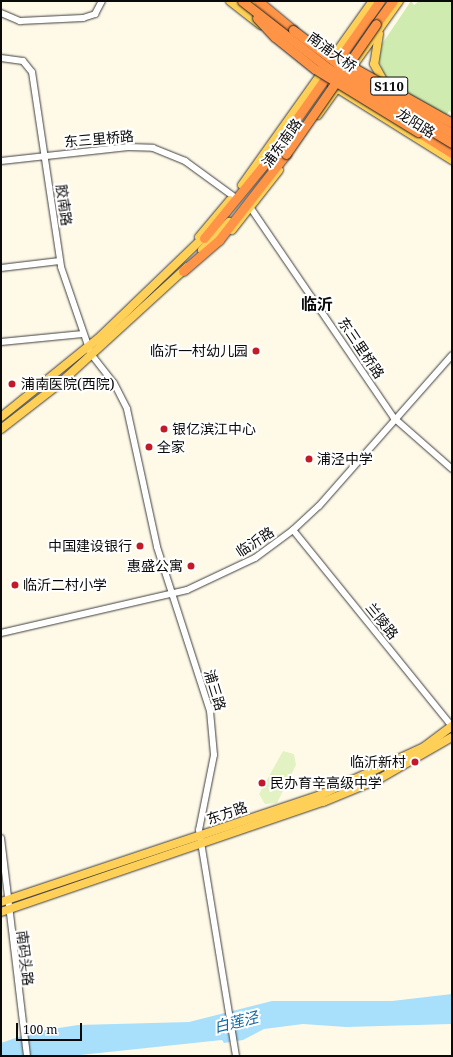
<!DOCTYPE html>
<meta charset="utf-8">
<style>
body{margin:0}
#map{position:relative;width:453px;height:1057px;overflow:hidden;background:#fffae8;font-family:"Noto Serif","Noto Sans SC",serif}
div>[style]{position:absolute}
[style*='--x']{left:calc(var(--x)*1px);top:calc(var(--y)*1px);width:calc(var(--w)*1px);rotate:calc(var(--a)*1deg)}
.green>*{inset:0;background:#d0ebaf}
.pitch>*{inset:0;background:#e3f2c2}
.water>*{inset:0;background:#a8dffb}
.roads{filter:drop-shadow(0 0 1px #3d3d3d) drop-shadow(0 0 1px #3d3d3d)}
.minor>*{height:6px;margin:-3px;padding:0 3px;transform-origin:3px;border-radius:3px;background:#fff}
.major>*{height:8px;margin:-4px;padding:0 4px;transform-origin:4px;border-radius:4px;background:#ffd058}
.highway>*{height:9px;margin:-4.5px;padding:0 4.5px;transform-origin:4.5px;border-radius:4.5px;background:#ff9446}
.bridges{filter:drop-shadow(0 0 1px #1b1b1b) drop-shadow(0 0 1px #1b1b1b)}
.highway-bridge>*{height:9px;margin:-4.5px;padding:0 4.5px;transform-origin:4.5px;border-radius:4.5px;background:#ff9446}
.dots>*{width:11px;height:11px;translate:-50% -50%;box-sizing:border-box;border:2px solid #fff;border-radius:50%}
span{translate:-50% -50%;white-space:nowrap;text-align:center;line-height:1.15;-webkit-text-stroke:4px #fff;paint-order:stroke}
.shield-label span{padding:1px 3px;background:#fff;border:1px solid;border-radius:3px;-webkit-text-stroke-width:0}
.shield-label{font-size:13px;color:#0a0a0a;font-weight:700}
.street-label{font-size:14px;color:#0a0a0a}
.poi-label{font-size:14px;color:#0a0a0a}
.right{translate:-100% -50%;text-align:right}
.left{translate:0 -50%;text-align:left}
.water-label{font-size:15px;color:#0c67a3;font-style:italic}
.quarter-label{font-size:16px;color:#0a0a0a;font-weight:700}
.frame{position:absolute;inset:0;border:2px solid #0a0a0a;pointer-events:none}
.scale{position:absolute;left:16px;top:1023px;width:66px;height:18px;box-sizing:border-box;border:2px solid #0a0a0a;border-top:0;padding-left:5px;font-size:12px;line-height:14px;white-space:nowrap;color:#0a0a0a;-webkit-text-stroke:3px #fff;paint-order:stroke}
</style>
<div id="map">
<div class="green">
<div style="clip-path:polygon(411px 1px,414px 5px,419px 1px,452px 1px,452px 113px,449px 111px,446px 116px,389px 83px,383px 73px,379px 60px,382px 44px)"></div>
</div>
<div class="pitch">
<div style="clip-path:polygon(283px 751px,294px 754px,296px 765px,277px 803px,265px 804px,259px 794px)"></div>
</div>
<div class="water">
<div style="clip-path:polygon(452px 994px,452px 1024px,346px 1027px,303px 1024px,264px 1029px,243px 1040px,224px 1043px,222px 1040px,71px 1056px,1px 1056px,1px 1043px,33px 1032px,78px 1025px,189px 1022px,272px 1001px,392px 1001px)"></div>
</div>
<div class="roads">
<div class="minor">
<div style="--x:1;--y:13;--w:21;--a:23"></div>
<div style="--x:20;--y:21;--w:63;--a:-2.7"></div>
<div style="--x:83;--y:18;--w:13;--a:-18"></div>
<div style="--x:95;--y:14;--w:15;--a:-62"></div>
<div style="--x:1;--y:58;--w:22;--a:8"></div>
<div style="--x:23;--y:61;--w:14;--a:51"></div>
<div style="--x:32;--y:72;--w:197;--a:81.5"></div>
<div style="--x:61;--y:267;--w:92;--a:71"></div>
<div style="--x:91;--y:354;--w:37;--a:52"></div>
<div style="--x:114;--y:383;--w:29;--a:63"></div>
<div style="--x:127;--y:409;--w:141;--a:77.7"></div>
<div style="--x:157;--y:547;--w:172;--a:72.1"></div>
<div style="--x:210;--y:711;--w:44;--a:84.8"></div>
<div style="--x:214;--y:755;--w:76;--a:101.3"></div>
<div style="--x:199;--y:830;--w:229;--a:80.7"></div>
<div style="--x:1;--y:161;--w:128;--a:-6.3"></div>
<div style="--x:128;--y:147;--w:25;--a:2"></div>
<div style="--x:153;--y:148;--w:35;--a:22"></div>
<div style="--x:185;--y:161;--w:59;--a:36.1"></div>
<div style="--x:250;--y:207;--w:255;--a:55.7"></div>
<div style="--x:394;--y:418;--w:77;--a:41.3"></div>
<div style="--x:1;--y:268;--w:59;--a:-6.8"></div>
<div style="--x:1;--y:342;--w:82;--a:-5.6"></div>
<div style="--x:293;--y:530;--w:252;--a:51"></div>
<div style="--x:1;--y:633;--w:191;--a:-13"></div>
<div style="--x:187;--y:590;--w:75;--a:-25.2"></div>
<div style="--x:255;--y:558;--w:47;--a:-36.4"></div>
<div style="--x:293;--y:530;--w:35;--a:-43"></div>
<div style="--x:319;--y:506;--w:201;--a:-48.6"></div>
<div style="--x:1;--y:838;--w:220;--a:83.2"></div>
</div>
<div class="major">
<div style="--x:230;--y:1;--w:39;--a:38"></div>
<div style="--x:250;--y:1;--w:26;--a:39"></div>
<div style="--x:379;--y:34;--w:30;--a:99"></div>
<div style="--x:374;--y:64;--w:23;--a:61"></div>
<div style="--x:332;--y:85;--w:142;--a:32"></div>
<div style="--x:318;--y:115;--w:140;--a:-54.6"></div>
<div style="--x:242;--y:185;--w:226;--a:-54.6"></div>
<div style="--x:232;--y:230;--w:76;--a:-51.9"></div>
<div style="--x:199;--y:237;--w:48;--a:-50"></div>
<div style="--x:202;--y:250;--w:39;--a:-46"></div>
<div style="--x:1;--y:417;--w:129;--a:-39"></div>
<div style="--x:101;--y:336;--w:149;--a:-43.9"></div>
<div style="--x:1;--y:429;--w:73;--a:-37.8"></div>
<div style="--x:59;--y:384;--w:173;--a:-42.4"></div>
<div style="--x:1;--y:902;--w:336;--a:-18.5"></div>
<div style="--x:320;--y:795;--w:115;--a:-24.8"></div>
<div style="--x:424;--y:747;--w:35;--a:-37"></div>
<div style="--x:1;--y:912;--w:340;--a:-18.9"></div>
<div style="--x:323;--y:802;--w:61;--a:-22.3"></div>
<div style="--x:379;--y:779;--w:84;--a:-29.9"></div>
</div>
<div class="highway">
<div style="--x:258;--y:1;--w:45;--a:39.6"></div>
<div style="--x:376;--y:24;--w:29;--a:-54"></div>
<div style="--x:418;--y:132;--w:40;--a:32"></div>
<div style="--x:204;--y:238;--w:99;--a:-50.7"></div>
<div style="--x:267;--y:161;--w:196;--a:-54.8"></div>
<div style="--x:183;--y:271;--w:48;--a:-40.7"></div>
<div style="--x:219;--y:240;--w:109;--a:-52.1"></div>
</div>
</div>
<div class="bridges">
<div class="highway-bridge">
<div style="--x:242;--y:1;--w:109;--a:37.9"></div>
<div style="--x:328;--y:68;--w:145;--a:31.2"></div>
<div style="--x:257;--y:18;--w:26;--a:47"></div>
<div style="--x:275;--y:37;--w:51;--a:38.7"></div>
<div style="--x:315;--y:69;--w:121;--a:31.5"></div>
<div style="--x:293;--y:30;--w:68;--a:37.2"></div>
<div style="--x:347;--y:71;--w:122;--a:30.6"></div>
<div style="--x:338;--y:59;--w:131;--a:29.3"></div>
<div style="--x:286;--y:154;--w:158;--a:-55.3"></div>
</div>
</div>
<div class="dots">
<div style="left:256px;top:351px;background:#c31a28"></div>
<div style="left:12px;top:384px;background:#c31a28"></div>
<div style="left:164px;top:429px;background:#c31a28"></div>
<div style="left:149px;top:447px;background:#c31a28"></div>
<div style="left:309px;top:459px;background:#c31a28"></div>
<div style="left:140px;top:546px;background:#c31a28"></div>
<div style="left:191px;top:566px;background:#c31a28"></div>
<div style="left:15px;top:585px;background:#c31a28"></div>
<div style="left:415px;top:762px;background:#c31a28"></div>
<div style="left:262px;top:783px;background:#c31a28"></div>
</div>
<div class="shield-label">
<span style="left:389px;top:86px">S110</span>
</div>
<div class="street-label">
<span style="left:332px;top:52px;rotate:36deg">南浦大桥</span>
<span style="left:416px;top:123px;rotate:32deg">龙阳路</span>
<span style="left:99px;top:139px;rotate:-5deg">东三里桥路</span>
<span style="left:282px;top:143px;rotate:-54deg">浦东南路</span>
<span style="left:64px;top:205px;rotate:82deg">胶南路</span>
<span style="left:361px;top:348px;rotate:56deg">东三里桥路</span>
<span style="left:255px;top:542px;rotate:-33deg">临沂路</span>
<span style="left:382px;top:621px;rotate:51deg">兰陵路</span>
<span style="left:215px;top:690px;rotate:73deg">浦三路</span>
<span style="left:227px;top:813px;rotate:-19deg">东方路</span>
<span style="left:25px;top:958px;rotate:83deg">南码头路</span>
</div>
<div class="poi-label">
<span class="right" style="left:248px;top:351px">临沂一村幼儿园</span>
<span class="left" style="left:21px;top:384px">浦南医院(西院)</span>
<span class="left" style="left:172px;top:429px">银亿滨江中心</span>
<span class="left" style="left:157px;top:447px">全家</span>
<span class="left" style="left:317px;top:459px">浦泾中学</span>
<span class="right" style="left:132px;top:546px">中国建设银行</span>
<span class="right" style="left:183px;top:566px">惠盛公寓</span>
<span class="left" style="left:23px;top:585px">临沂二村小学</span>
<span class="right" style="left:406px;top:762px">临沂新村</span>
<span class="left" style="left:270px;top:783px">民办育辛高级中学</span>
</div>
<div class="water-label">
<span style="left:236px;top:1022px;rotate:-14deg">白莲泾</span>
</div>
<div class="quarter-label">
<span style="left:317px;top:304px">临沂</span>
</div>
<div class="frame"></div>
<div class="scale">100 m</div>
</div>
